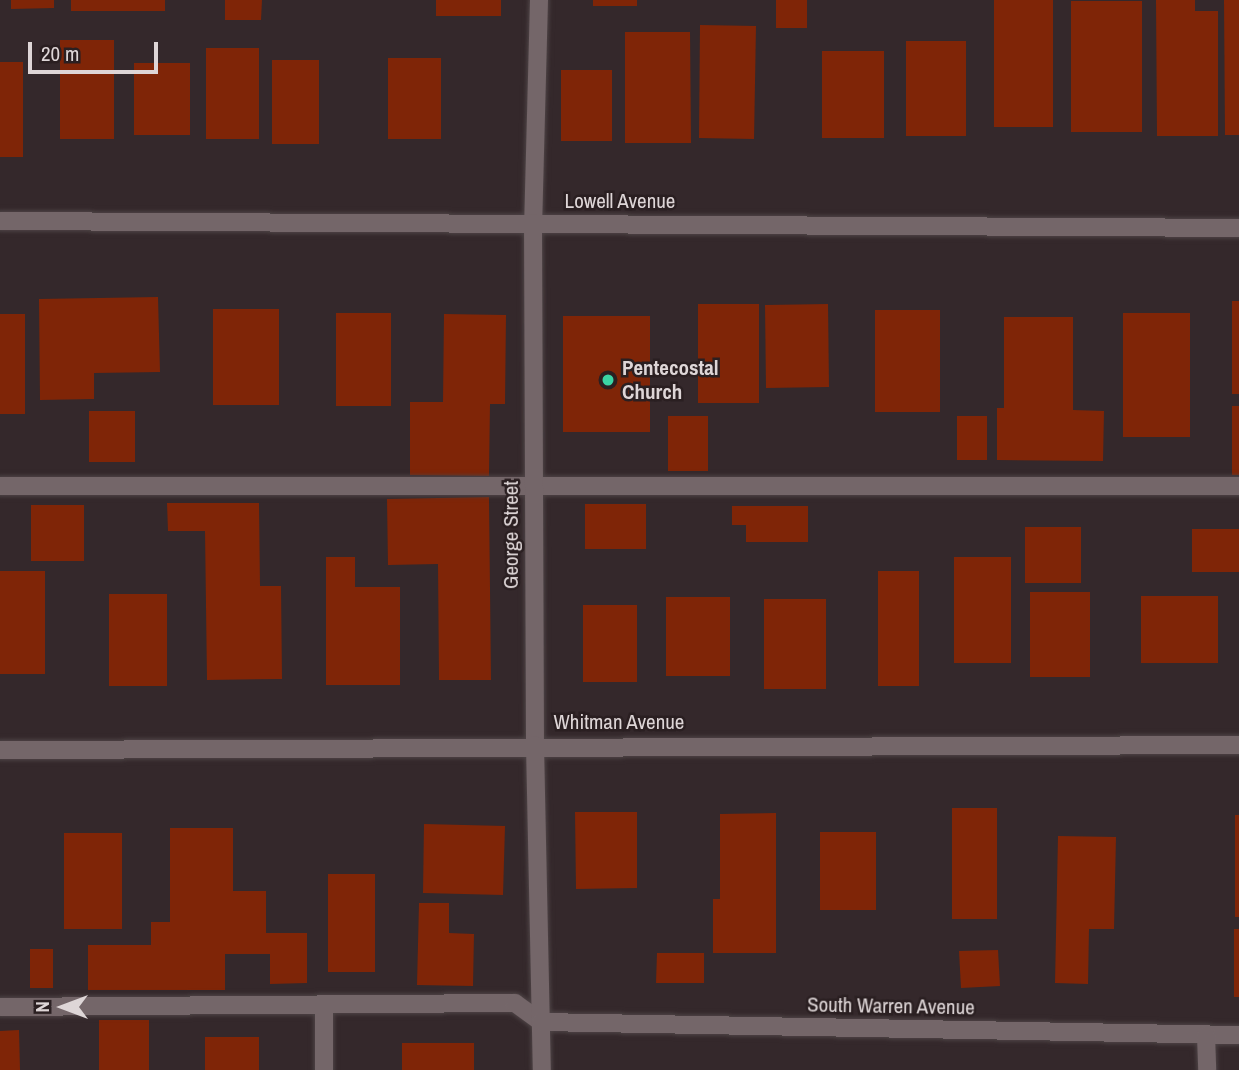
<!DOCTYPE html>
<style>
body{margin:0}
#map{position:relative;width:1239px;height:1070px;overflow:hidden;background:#34282b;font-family:"Archivo Narrow",sans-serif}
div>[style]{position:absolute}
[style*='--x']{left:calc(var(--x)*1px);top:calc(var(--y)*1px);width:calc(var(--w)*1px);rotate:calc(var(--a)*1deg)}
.building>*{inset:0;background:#7f2507}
.roads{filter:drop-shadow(0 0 2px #4e4446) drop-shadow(0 0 2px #4e4446)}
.service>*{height:18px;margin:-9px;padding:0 9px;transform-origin:9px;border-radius:9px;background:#746669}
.minor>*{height:18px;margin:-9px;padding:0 9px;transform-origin:9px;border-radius:9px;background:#746669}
.dots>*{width:19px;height:19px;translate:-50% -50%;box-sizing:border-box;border:4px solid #2a1f21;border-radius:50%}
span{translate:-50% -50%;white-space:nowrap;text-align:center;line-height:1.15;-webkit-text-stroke:5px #2a1f21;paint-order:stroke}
.street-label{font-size:21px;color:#ded6d7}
.poi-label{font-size:21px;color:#ded6d7;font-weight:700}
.left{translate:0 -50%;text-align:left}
.north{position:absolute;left:28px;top:972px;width:70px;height:70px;-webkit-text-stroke:5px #2a1f21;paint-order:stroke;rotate:270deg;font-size:19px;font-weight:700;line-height:28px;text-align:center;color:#ded6d7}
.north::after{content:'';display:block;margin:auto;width:24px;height:32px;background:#ded6d7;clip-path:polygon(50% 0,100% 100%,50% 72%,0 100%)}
.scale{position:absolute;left:28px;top:42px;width:130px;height:32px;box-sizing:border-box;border:4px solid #ded6d7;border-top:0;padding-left:9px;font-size:21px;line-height:24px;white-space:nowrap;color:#ded6d7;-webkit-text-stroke:5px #2a1f21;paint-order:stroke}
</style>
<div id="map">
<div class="building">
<div style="clip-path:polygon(11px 0,54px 0,54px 8px,11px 9px)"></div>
<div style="clip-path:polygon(71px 0,165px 0,165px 11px,71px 11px)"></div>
<div style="clip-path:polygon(225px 0,262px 0,261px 20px,225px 20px)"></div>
<div style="clip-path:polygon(436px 0,501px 0,501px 16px,436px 16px)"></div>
<div style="clip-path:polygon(593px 0,637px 0,637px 6px,593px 6px)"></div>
<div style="clip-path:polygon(776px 0,807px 0,807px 28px,776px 28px)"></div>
<div style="clip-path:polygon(994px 0,1053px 0,1053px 127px,994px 127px)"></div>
<div style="clip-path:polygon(1156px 0,1195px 0,1195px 11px,1218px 11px,1218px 136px,1157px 136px)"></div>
<div style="clip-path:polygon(1224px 0,1239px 0,1239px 135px,1225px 135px)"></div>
<div style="clip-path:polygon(1071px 1px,1142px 1px,1142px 132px,1071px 132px)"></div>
<div style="clip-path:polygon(700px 25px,756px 26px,754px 139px,699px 138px)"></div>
<div style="clip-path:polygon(625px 32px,690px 32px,691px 143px,625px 143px)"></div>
<div style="clip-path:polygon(60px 40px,114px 40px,114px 139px,60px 139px)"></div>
<div style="clip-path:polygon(906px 41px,966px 41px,966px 136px,906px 136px)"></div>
<div style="clip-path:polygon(206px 48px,259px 48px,259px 139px,206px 139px)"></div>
<div style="clip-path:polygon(822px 51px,884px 51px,884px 138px,822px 138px)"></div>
<div style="clip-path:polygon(388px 58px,441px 58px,441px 139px,388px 139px)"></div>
<div style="clip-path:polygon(272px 60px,319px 60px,319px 144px,272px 144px)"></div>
<div style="clip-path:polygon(0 62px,23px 62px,23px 157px,0 157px)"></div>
<div style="clip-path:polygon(134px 63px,190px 63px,190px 135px,134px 135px)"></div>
<div style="clip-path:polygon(561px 70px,612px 70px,612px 141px,561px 141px)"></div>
<div style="clip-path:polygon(158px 297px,160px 372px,94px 373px,94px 399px,40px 400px,39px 299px)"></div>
<div style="clip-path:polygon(1232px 301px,1239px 301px,1239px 394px,1232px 394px)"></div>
<div style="clip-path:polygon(698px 304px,759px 304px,759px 403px,698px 403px)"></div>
<div style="clip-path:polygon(828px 304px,829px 387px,766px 388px,765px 305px)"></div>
<div style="clip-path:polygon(213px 309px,279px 309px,279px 405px,213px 405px)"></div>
<div style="clip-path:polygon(875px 310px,940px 310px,940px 412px,875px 412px)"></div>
<div style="clip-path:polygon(336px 313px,391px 313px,391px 406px,336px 406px)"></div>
<div style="clip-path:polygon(1123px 313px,1190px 313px,1190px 437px,1123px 437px)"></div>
<div style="clip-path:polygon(0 314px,25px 314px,25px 414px,0 414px)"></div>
<div style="clip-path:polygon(444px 314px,506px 315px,505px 404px,490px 404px,489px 476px,410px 475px,410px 402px,443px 402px)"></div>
<div style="clip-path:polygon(563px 316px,650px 316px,650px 432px,563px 432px)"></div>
<div style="clip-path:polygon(1004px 317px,1073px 317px,1073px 410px,1104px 411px,1103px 461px,997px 460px,997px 408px,1004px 408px)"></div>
<div style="clip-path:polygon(1232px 406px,1239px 406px,1239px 475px,1232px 475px)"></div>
<div style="clip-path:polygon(89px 411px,135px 411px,135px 462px,89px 462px)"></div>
<div style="clip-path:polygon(668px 416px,708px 416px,708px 471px,668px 471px)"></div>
<div style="clip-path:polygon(957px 416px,987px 416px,987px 460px,957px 460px)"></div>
<div style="clip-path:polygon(489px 497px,491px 680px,439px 680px,438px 564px,388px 565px,387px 499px)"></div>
<div style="clip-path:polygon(167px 503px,259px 503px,260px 586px,281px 586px,282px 679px,207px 680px,205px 531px,168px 531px)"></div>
<div style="clip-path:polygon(585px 504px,646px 504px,646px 549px,585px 549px)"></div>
<div style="clip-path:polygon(31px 505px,84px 505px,84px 561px,31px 561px)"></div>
<div style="clip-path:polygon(732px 506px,808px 506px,808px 542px,746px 542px,746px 525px,732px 525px)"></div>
<div style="clip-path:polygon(1025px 527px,1081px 527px,1081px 583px,1025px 583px)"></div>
<div style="clip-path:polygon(1192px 529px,1239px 529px,1239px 572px,1192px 572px)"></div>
<div style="clip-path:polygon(326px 557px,355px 557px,355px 587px,400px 587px,400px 685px,326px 685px)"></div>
<div style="clip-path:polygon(954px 557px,1011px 557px,1011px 663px,954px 663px)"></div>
<div style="clip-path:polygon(0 571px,45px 571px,45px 674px,0 674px)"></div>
<div style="clip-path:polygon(878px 571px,919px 571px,919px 686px,878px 686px)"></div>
<div style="clip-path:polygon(1030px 592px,1090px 592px,1090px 677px,1030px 677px)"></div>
<div style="clip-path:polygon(109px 594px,167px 594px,167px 686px,109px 686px)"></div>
<div style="clip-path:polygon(1141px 596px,1218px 596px,1218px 663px,1141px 663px)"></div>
<div style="clip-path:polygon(666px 597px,730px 597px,730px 676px,666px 676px)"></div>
<div style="clip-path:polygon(764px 599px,826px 599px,826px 689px,764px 689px)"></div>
<div style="clip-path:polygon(583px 605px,637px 605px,637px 682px,583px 682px)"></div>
<div style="clip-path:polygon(952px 808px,997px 808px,997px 919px,952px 919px)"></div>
<div style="clip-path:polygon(575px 812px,637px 812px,637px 888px,576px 889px)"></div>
<div style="clip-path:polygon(776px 813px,776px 953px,713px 953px,713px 899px,720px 899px,720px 814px)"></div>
<div style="clip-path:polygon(1235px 815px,1239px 815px,1239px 917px,1235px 917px)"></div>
<div style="clip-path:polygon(424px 824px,505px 826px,503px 895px,423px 893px)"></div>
<div style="clip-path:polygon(170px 828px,233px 828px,233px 891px,266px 891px,266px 933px,307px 933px,307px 983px,270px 984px,270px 954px,225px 954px,225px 990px,88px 990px,88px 945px,151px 945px,151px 922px,170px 922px)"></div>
<div style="clip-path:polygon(820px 832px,876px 832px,876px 910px,820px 910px)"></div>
<div style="clip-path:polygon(64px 833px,122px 833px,122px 929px,64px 929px)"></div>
<div style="clip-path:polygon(1058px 836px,1116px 837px,1114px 929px,1089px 929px,1088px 984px,1055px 983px)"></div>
<div style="clip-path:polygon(328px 874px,375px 874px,375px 972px,328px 972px)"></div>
<div style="clip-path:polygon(419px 903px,449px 903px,449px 933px,474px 934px,473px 986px,417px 985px)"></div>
<div style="clip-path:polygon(1234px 929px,1239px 929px,1239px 997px,1234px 997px)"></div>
<div style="clip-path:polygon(30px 949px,53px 949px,53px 988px,30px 988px)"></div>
<div style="clip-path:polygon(998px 950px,1000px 986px,961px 988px,959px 951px)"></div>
<div style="clip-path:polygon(657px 953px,704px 953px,704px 983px,656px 983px)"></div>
<div style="clip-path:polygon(99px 1020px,149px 1020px,149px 1070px,99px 1070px)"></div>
<div style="clip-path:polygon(19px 1030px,20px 1070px,0 1070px,0 1031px)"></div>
<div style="clip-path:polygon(205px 1037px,259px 1037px,259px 1070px,205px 1070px)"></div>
<div style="clip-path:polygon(402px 1043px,474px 1043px,474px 1070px,402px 1070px)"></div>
</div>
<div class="roads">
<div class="service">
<div style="--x:0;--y:486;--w:1239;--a:0"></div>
<div style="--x:0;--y:1007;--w:515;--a:-0.45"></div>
<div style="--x:515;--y:1003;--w:32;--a:36"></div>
</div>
<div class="minor">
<div style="--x:539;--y:0;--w:223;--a:91.5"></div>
<div style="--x:533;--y:223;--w:522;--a:89.78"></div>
<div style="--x:535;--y:745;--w:325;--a:88.8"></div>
<div style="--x:0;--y:221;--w:1239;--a:0.32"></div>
<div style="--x:0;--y:750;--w:1239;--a:-0.23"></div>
<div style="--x:324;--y:1004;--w:66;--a:90"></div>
<div style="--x:541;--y:1022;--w:698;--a:1.07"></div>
<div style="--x:1206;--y:1035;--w:35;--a:88"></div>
</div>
</div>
<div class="dots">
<div style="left:608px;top:380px;background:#3bd4a4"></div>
</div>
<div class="street-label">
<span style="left:620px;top:201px">Lowell Avenue</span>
<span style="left:511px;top:535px;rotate:-90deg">George Street</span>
<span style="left:619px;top:722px">Whitman Avenue</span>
<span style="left:891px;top:1006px;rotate:1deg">South Warren Avenue</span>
</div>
<div class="poi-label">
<span class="left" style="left:622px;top:380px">Pentecostal<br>Church</span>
</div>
<div class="north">N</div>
<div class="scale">20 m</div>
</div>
